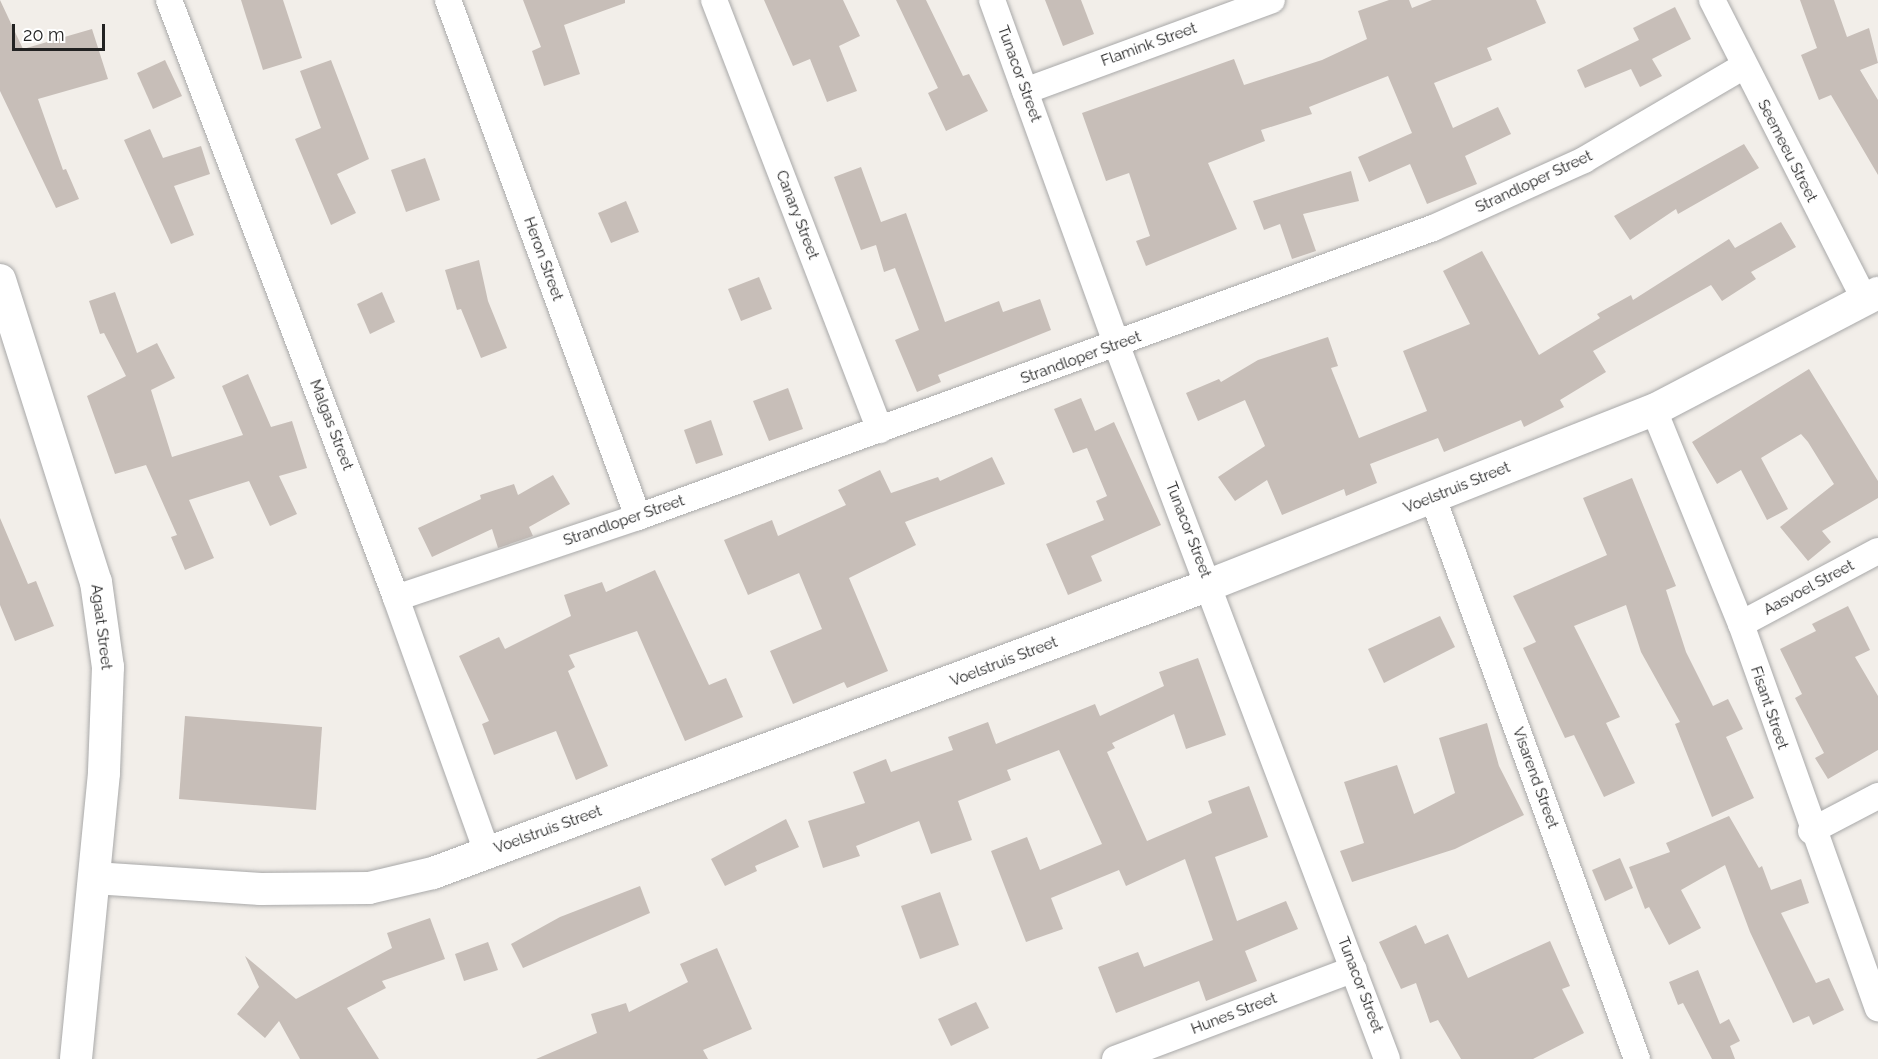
<!DOCTYPE html>
<style>
body{margin:0}
#map{position:relative;width:1878px;height:1059px;overflow:hidden;background:#f2eee9;font-family:Raleway,sans-serif}
div>[style]{position:absolute}
[style*='--x']{left:calc(var(--x)*1px);top:calc(var(--y)*1px);width:calc(var(--w)*1px);rotate:calc(var(--a)*1deg)}
.building>*{inset:0;background:#c7beb8}
.roads{filter:drop-shadow(0 0 2px #a9a9a9) drop-shadow(0 0 2px #a9a9a9)}
.minor>*{height:26px;margin:-13px;padding:0 13px;transform-origin:13px;border-radius:13px;background:#fff}
.tertiary>*{height:32px;margin:-16px;padding:0 16px;transform-origin:16px;border-radius:16px;background:#fff}
span{translate:-50% -50%;white-space:nowrap;text-align:center;line-height:1.15;-webkit-text-stroke:5px #fff;paint-order:stroke}
.street-label{font-size:15px;color:#222}
.scale{position:absolute;left:12px;top:24px;width:93px;height:27px;box-sizing:border-box;border:3px solid #222;border-top:0;padding-left:8px;font-size:18px;line-height:21px;white-space:nowrap;color:#222;-webkit-text-stroke:4px #fff;paint-order:stroke}
</style>
<div id="map">
<div class="building">
<div style="clip-path:polygon(0 0,23px 49px,92px 29px,108px 79px,38px 99px,63px 170px,66px 169px,79px 199px,56px 208px,0 91px)"></div>
<div style="clip-path:polygon(241px 0,283px 0,302px 58px,263px 70px)"></div>
<div style="clip-path:polygon(523px 0,625px 0,625px 3px,564px 25px,580px 74px,544px 86px,532px 51px,541px 47px)"></div>
<div style="clip-path:polygon(764px 0,843px 0,860px 36px,839px 46px,857px 91px,827px 102px,810px 59px,793px 66px)"></div>
<div style="clip-path:polygon(896px 0,926px 0,963px 76px,969px 74px,988px 111px,946px 131px,928px 93px,938px 88px)"></div>
<div style="clip-path:polygon(1045px 0,1081px 0,1094px 34px,1063px 46px)"></div>
<div style="clip-path:polygon(1389px 0,1409px 0,1412px 8px,1432px 0,1536px 0,1546px 23px,1487px 48px,1492px 60px,1434px 83px,1453px 128px,1498px 107px,1511px 134px,1465px 156px,1477px 184px,1427px 204px,1410px 164px,1369px 182px,1358px 157px,1412px 133px,1388px 76px,1309px 107px,1312px 114px,1261px 130px,1265px 141px,1208px 163px,1237px 229px,1146px 266px,1136px 241px,1150px 236px,1129px 173px,1106px 181px,1082px 113px,1234px 59px,1244px 85px,1322px 60px,1367px 39px,1358px 11px)"></div>
<div style="clip-path:polygon(1800px 0,1834px 0,1847px 37px,1869px 28px,1878px 63px,1860px 70px,1878px 100px,1878px 175px,1831px 95px,1819px 100px,1801px 55px,1817px 48px)"></div>
<div style="clip-path:polygon(1675px 7px,1691px 39px,1652px 59px,1662px 76px,1640px 87px,1631px 69px,1585px 88px,1577px 70px,1639px 40px,1633px 28px)"></div>
<div style="clip-path:polygon(165px 60px,182px 96px,153px 109px,137px 73px)"></div>
<div style="clip-path:polygon(331px 60px,369px 159px,337px 174px,356px 213px,331px 225px,295px 139px,321px 128px,300px 71px)"></div>
<div style="clip-path:polygon(150px 129px,163px 158px,201px 146px,210px 174px,174px 186px,194px 235px,171px 244px,124px 140px)"></div>
<div style="clip-path:polygon(1744px 144px,1759px 168px,1678px 214px,1676px 209px,1630px 240px,1614px 216px)"></div>
<div style="clip-path:polygon(425px 158px,440px 200px,406px 212px,391px 170px)"></div>
<div style="clip-path:polygon(861px 167px,881px 222px,906px 213px,945px 322px,999px 301px,1003px 312px,1040px 299px,1051px 330px,938px 375px,941px 382px,917px 392px,895px 340px,919px 330px,895px 268px,884px 272px,876px 245px,861px 250px,834px 177px)"></div>
<div style="clip-path:polygon(1351px 171px,1359px 201px,1303px 214px,1316px 251px,1292px 259px,1280px 224px,1264px 230px,1253px 201px)"></div>
<div style="clip-path:polygon(626px 201px,639px 232px,611px 243px,598px 213px)"></div>
<div style="clip-path:polygon(1781px 222px,1796px 247px,1751px 272px,1756px 279px,1722px 301px,1711px 285px,1593px 351px,1606px 372px,1560px 400px,1564px 407px,1524px 427px,1521px 420px,1444px 452px,1438px 438px,1370px 464px,1377px 483px,1346px 496px,1344px 489px,1282px 515px,1267px 480px,1235px 501px,1218px 477px,1265px 446px,1245px 400px,1198px 421px,1186px 393px,1219px 379px,1221px 382px,1258px 360px,1328px 337px,1338px 366px,1331px 368px,1359px 438px,1427px 411px,1403px 351px,1470px 324px,1443px 271px,1482px 251px,1539px 355px,1600px 318px,1597px 314px,1631px 295px,1633px 300px,1729px 239px,1735px 248px)"></div>
<div style="clip-path:polygon(479px 260px,488px 301px,507px 348px,481px 358px,461px 309px,457px 310px,445px 270px)"></div>
<div style="clip-path:polygon(759px 277px,772px 309px,741px 321px,728px 289px)"></div>
<div style="clip-path:polygon(115px 292px,137px 353px,157px 343px,175px 378px,151px 390px,172px 457px,243px 435px,222px 386px,248px 374px,271px 427px,292px 421px,307px 468px,279px 476px,297px 514px,270px 526px,249px 481px,189px 500px,214px 558px,185px 570px,171px 537px,177px 535px,146px 465px,115px 474px,87px 396px,126px 376px,104px 333px,100px 334px,89px 301px)"></div>
<div style="clip-path:polygon(382px 292px,395px 322px,370px 334px,357px 304px)"></div>
<div style="clip-path:polygon(1809px 369px,1878px 481px,1878px 498px,1822px 531px,1831px 542px,1808px 561px,1780px 527px,1834px 484px,1808px 442px,1801px 434px,1761px 458px,1788px 509px,1767px 520px,1741px 470px,1717px 484px,1692px 442px)"></div>
<div style="clip-path:polygon(788px 388px,803px 429px,769px 441px,753px 401px)"></div>
<div style="clip-path:polygon(1081px 398px,1095px 431px,1114px 422px,1161px 525px,1091px 556px,1102px 581px,1068px 595px,1046px 544px,1104px 520px,1096px 501px,1107px 496px,1087px 448px,1073px 453px,1054px 409px)"></div>
<div style="clip-path:polygon(711px 420px,723px 455px,696px 464px,684px 430px)"></div>
<div style="clip-path:polygon(992px 457px,1005px 484px,905px 522px,916px 545px,849px 578px,888px 671px,847px 688px,844px 682px,793px 704px,770px 651px,822px 629px,799px 573px,748px 595px,724px 540px,772px 520px,778px 536px,846px 505px,838px 490px,880px 470px,891px 493px,938px 477px,940px 481px)"></div>
<div style="clip-path:polygon(553px 475px,570px 504px,529px 527px,533px 536px,498px 548px,492px 529px,432px 557px,418px 528px,481px 499px,480px 495px,514px 484px,518px 495px)"></div>
<div style="clip-path:polygon(1632px 478px,1676px 586px,1666px 590px,1686px 652px,1713px 706px,1728px 699px,1743px 729px,1726px 737px,1754px 798px,1712px 817px,1675px 724px,1680px 722px,1641px 652px,1626px 605px,1574px 626px,1620px 717px,1606px 723px,1635px 783px,1604px 797px,1574px 735px,1565px 738px,1523px 648px,1536px 642px,1513px 596px,1607px 555px,1583px 498px)"></div>
<div style="clip-path:polygon(0 518px,28px 584px,36px 581px,54px 626px,15px 641px,0 605px)"></div>
<div style="clip-path:polygon(655px 570px,709px 685px,726px 678px,743px 717px,685px 741px,637px 631px,569px 655px,575px 667px,568px 671px,608px 766px,576px 780px,556px 731px,494px 755px,482px 724px,489px 721px,459px 656px,499px 637px,505px 649px,571px 616px,564px 595px,602px 582px,606px 592px)"></div>
<div style="clip-path:polygon(1848px 606px,1870px 650px,1855px 657px,1878px 696px,1878px 750px,1828px 779px,1815px 758px,1824px 753px,1795px 698px,1802px 694px,1780px 649px,1816px 631px,1812px 624px)"></div>
<div style="clip-path:polygon(1440px 616px,1455px 647px,1384px 683px,1368px 649px)"></div>
<div style="clip-path:polygon(1198px 658px,1226px 735px,1186px 749px,1174px 714px,1112px 743px,1115px 748px,1107px 752px,1147px 841px,1212px 813px,1208px 801px,1249px 786px,1268px 837px,1215px 857px,1237px 921px,1286px 901px,1298px 929px,1245px 951px,1257px 981px,1206px 1001px,1199px 981px,1116px 1013px,1098px 967px,1138px 952px,1144px 967px,1213px 940px,1185px 859px,1126px 886px,1119px 870px,1051px 898px,1063px 929px,1026px 942px,991px 851px,1027px 837px,1040px 870px,1102px 844px,1059px 750px,1007px 770px,1011px 780px,958px 801px,972px 840px,931px 854px,919px 821px,856px 846px,860px 856px,823px 868px,808px 821px,865px 803px,853px 772px,886px 759px,891px 772px,953px 750px,948px 737px,988px 722px,996px 744px,1095px 704px,1100px 716px,1164px 686px,1159px 672px)"></div>
<div style="clip-path:polygon(185px 716px,322px 727px,316px 810px,179px 799px)"></div>
<div style="clip-path:polygon(1487px 723px,1499px 766px,1524px 815px,1455px 849px,1352px 882px,1340px 851px,1364px 843px,1344px 782px,1397px 765px,1414px 814px,1455px 793px,1439px 738px)"></div>
<div style="clip-path:polygon(1729px 816px,1759px 868px,1762px 866px,1771px 890px,1801px 879px,1809px 903px,1781px 913px,1816px 983px,1829px 978px,1844px 1010px,1813px 1025px,1809px 1016px,1793px 1023px,1750px 932px,1725px 865px,1681px 890px,1701px 928px,1669px 945px,1649px 907px,1645px 909px,1629px 867px,1670px 852px,1666px 843px)"></div>
<div style="clip-path:polygon(786px 819px,799px 847px,755px 866px,757px 871px,725px 886px,711px 859px)"></div>
<div style="clip-path:polygon(1620px 858px,1633px 888px,1605px 901px,1592px 870px)"></div>
<div style="clip-path:polygon(640px 886px,650px 913px,523px 968px,511px 944px,560px 917px)"></div>
<div style="clip-path:polygon(940px 892px,959px 945px,920px 959px,901px 906px)"></div>
<div style="clip-path:polygon(430px 918px,445px 959px,382px 981px,386px 988px,347px 1008px,379px 1059px,300px 1059px,279px 1021px,265px 1038px,237px 1014px,259px 987px,245px 956px,296px 999px,392px 948px,387px 933px)"></div>
<div style="clip-path:polygon(1416px 925px,1425px 944px,1448px 934px,1468px 978px,1550px 941px,1570px 986px,1562px 989px,1584px 1033px,1533px 1059px,1461px 1059px,1438px 1020px,1430px 1023px,1416px 983px,1401px 989px,1379px 942px)"></div>
<div style="clip-path:polygon(488px 942px,498px 970px,464px 981px,455px 954px)"></div>
<div style="clip-path:polygon(717px 948px,752px 1029px,703px 1050px,708px 1059px,536px 1059px,597px 1033px,591px 1014px,626px 1003px,629px 1012px,688px 982px,680px 964px)"></div>
<div style="clip-path:polygon(1698px 970px,1720px 1024px,1729px 1019px,1740px 1041px,1730px 1046px,1735px 1059px,1712px 1059px,1683px 1003px,1678px 1005px,1669px 982px)"></div>
<div style="clip-path:polygon(976px 1002px,989px 1028px,951px 1046px,938px 1019px)"></div>
</div>
<div class="roads">
<div class="minor">
<div style="--x:169;--y:0;--w:640;--a:69.21"></div>
<div style="--x:396;--y:598;--w:270;--a:70.3"></div>
<div style="--x:448;--y:0;--w:551;--a:69.82"></div>
<div style="--x:714;--y:0;--w:461;--a:68.9"></div>
<div style="--x:992;--y:0;--w:368;--a:70.1"></div>
<div style="--x:1117;--y:346;--w:762;--a:69.26"></div>
<div style="--x:1712;--y:0;--w:337;--a:63"></div>
<div style="--x:1025;--y:91;--w:263;--a:-20.2"></div>
<div style="--x:1654;--y:410;--w:231;--a:67.9"></div>
<div style="--x:1741;--y:624;--w:408;--a:70.4"></div>
<div style="--x:1433;--y:498;--w:597;--a:70.02"></div>
<div style="--x:396;--y:598;--w:255;--a:-18.5"></div>
<div style="--x:638;--y:517;--w:846;--a:-19.98"></div>
<div style="--x:1433;--y:228;--w:166;--a:-24.2"></div>
<div style="--x:1584;--y:160;--w:186;--a:-30.4"></div>
<div style="--x:1741;--y:624;--w:155;--a:-28.1"></div>
<div style="--x:1811;--y:831;--w:76;--a:-27.6"></div>
<div style="--x:1115;--y:1059;--w:255;--a:-20.6"></div>
</div>
<div class="tertiary">
<div style="--x:0;--y:280;--w:317;--a:72.4"></div>
<div style="--x:96;--y:582;--w:86;--a:82"></div>
<div style="--x:108;--y:667;--w:106;--a:92.2"></div>
<div style="--x:104;--y:773;--w:287;--a:95.6"></div>
<div style="--x:94;--y:878;--w:167;--a:3.8"></div>
<div style="--x:261;--y:889;--w:108;--a:-0.5"></div>
<div style="--x:369;--y:888;--w:66;--a:-13.2"></div>
<div style="--x:433;--y:873;--w:828;--a:-20.36"></div>
<div style="--x:1209;--y:585;--w:478;--a:-21.5"></div>
<div style="--x:1654;--y:410;--w:253;--a:-27.6"></div>
</div>
</div>
<div class="street-label">
<span style="left:1149px;top:45px;rotate:-20deg">Flamink Street</span>
<span style="left:1019px;top:74px;rotate:70deg">Tunacor Street</span>
<span style="left:1787px;top:151px;rotate:63deg">Seemeeu Street</span>
<span style="left:1534px;top:182px;rotate:-25deg">Strandloper Street</span>
<span style="left:797px;top:215px;rotate:69deg">Canary Street</span>
<span style="left:543px;top:259px;rotate:70deg">Heron Street</span>
<span style="left:1081px;top:358px;rotate:-20deg">Strandloper Street</span>
<span style="left:331px;top:425px;rotate:69deg">Malgas Street</span>
<span style="left:1457px;top:488px;rotate:-22deg">Voelstruis Street</span>
<span style="left:624px;top:521px;rotate:-19deg">Strandloper Street</span>
<span style="left:1188px;top:530px;rotate:69deg">Tunacor Street</span>
<span style="left:1809px;top:588px;rotate:-28deg">Aasvoel Street</span>
<span style="left:101px;top:627px;rotate:83deg">Agaat Street</span>
<span style="left:1004px;top:662px;rotate:-21deg">Voelstruis Street</span>
<span style="left:1769px;top:708px;rotate:71deg">Fisant Street</span>
<span style="left:1535px;top:778px;rotate:70deg">Visarend Street</span>
<span style="left:548px;top:830px;rotate:-20deg">Voelstruis Street</span>
<span style="left:1360px;top:985px;rotate:69deg">Tunacor Street</span>
<span style="left:1234px;top:1014px;rotate:-21deg">Hunes Street</span>
</div>
<div class="scale">20 m</div>
</div>
